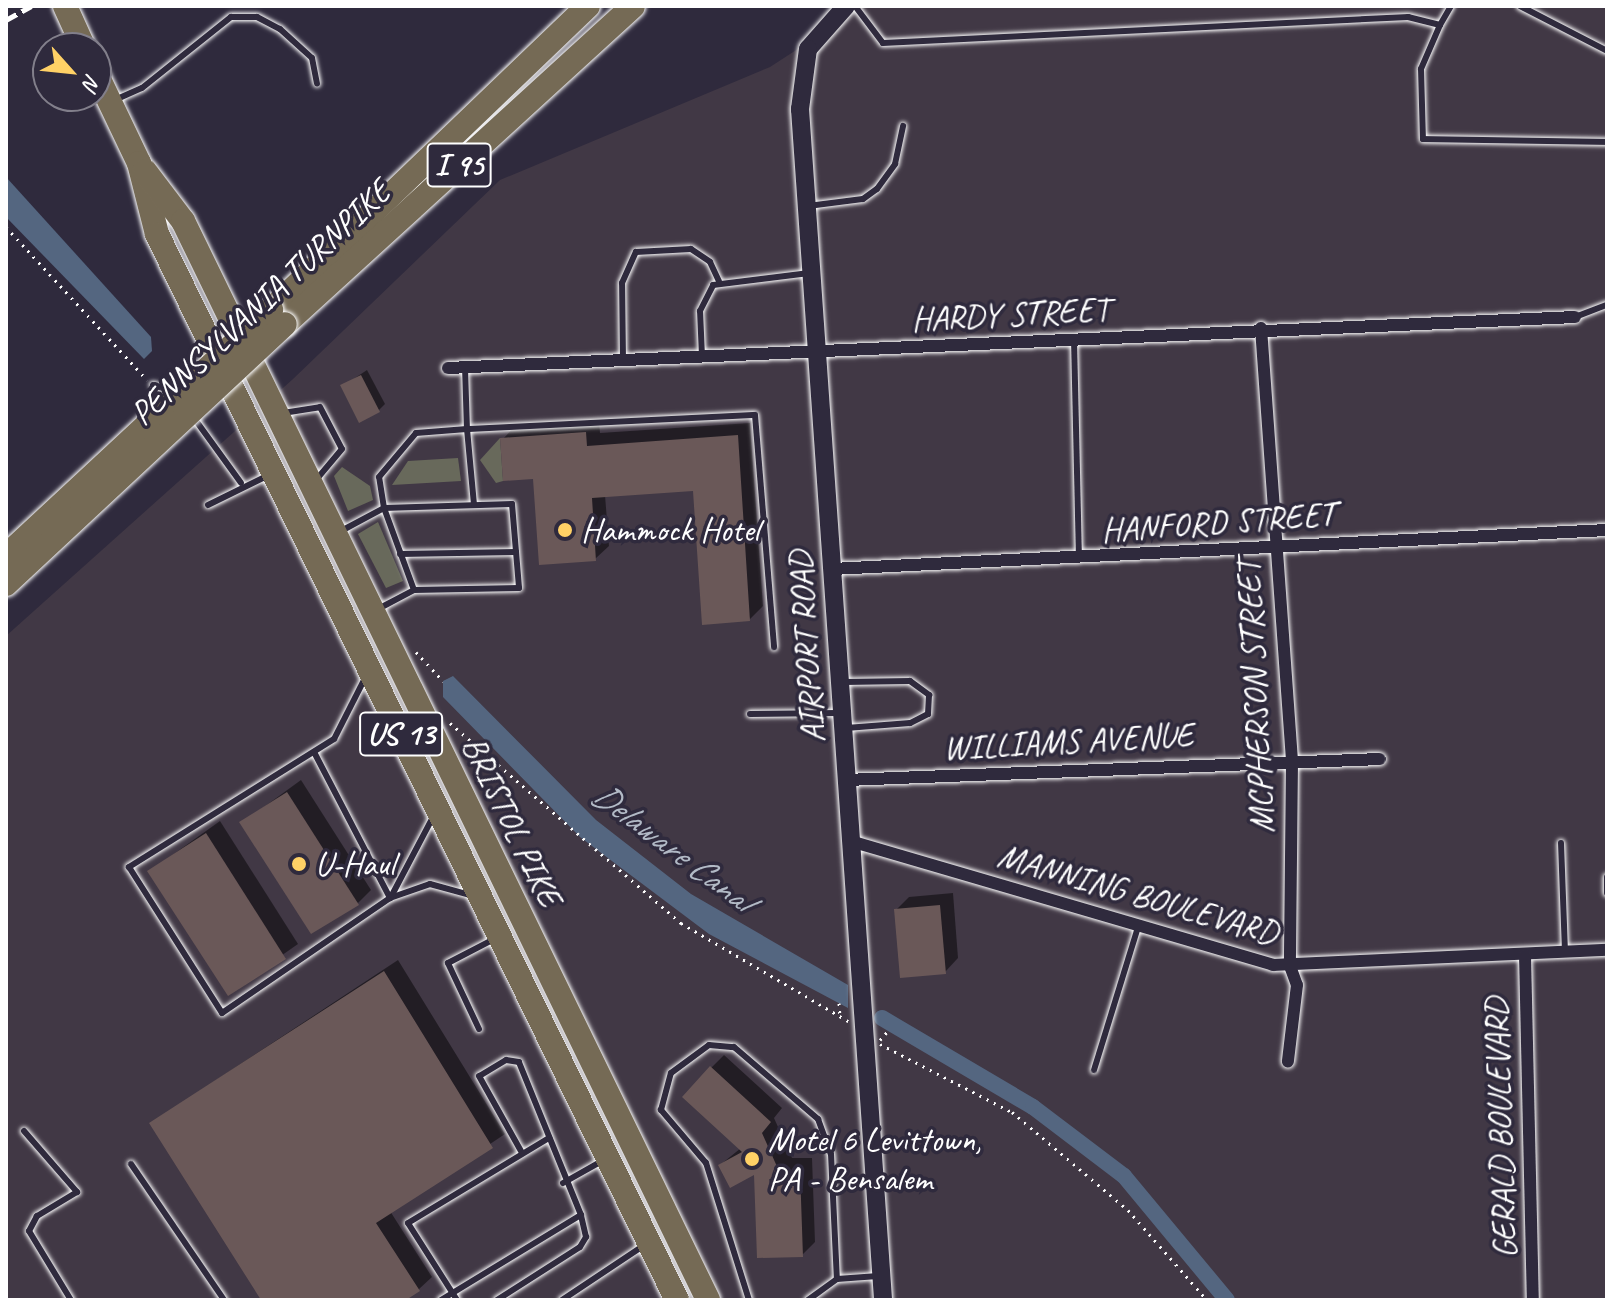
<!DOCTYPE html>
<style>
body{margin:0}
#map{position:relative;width:1613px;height:1306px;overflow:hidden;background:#2f2a3d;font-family:Caveat,sans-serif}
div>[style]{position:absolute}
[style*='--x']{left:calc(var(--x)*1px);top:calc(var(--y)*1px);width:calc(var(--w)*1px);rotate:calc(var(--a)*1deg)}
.built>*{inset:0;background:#413845}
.green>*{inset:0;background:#68695b}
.water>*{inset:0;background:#546680}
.shadow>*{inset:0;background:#0007}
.canal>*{height:16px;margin:-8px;padding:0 8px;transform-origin:8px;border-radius:8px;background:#546680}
.building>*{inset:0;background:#6a5858}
.path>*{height:3px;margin-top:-1.5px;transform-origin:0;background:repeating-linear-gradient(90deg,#fff 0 2px,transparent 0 8px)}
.roads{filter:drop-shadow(0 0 2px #fff) drop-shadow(0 0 2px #fff)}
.lane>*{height:6px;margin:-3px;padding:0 3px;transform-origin:3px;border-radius:3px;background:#2f2a3d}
.street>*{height:12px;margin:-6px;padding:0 6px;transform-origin:6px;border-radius:6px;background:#2f2a3d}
.secondary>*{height:18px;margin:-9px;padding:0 9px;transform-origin:9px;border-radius:9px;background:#2f2a3d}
.highway>*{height:24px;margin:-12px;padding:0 12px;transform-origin:12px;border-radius:12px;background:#756a55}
.rail>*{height:5px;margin-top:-2.5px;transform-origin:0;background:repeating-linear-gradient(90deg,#fff 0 12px,transparent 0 18px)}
.bridges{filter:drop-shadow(0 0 2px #fff) drop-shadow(0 0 2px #fff)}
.highway-bridge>*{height:24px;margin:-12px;padding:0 12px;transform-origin:12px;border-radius:12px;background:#756a55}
.dots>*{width:22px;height:22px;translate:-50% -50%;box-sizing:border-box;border:4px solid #2f2a3d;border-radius:50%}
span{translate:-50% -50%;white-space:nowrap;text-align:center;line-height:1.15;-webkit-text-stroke:7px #2f2a3d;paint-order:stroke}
.shield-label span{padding:2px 6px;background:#2f2a3d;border:2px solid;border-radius:6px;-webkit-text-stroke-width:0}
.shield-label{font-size:32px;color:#fff;font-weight:700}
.street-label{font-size:34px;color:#fff}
.poi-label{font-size:34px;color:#fff}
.left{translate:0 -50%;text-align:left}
.water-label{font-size:36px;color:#b2bac6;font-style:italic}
.frame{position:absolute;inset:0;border:8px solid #fff;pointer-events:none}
.north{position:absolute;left:32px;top:32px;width:80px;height:80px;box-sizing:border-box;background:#2f2a3d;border:2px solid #827f8b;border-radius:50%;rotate:117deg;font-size:22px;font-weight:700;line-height:32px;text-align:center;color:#fff}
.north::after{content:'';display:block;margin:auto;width:28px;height:36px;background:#ffd166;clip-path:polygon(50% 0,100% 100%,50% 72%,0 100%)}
</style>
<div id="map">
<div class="built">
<div style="clip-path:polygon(864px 6px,1607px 6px,1607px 1300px,6px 1300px,6px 636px,293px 379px,500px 180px,770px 67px)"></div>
</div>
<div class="green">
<div style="clip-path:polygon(500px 438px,503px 481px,496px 483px,480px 460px)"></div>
<div style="clip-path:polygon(458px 458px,461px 481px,392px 485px,408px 461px)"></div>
<div style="clip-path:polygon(342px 467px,370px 486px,373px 500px,348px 511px,334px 476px)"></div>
<div style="clip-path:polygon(378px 522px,403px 581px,386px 588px,358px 534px)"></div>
</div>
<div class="water">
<div style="clip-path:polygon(6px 177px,151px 337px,152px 351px,144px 359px,6px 217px)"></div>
<div style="clip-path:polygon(453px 676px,596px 820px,691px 894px,848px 985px,848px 1008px,709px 934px,580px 837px,443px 697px,443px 681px)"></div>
</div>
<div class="shadow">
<div style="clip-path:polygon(367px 370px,385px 404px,379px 410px,343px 386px)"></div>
<div style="clip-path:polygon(599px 420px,600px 433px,750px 423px,763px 606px,750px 619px,694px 489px,605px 495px,609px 546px,595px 559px,503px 439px,516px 425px)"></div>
<div style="clip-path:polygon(301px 780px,371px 890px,358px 903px,242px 823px)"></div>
<div style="clip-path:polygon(220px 821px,298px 944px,228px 993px,150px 871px)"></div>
<div style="clip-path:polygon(953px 893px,958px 958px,945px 972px,896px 910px,909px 897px)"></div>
<div style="clip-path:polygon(398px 960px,505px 1134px,390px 1211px,432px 1277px,418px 1290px,402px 1300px,263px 1300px,151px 1123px)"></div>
<div style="clip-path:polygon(724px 1055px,782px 1108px,774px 1118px,792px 1158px,812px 1158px,815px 1242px,802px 1255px,756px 1172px,720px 1165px,741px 1148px,711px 1068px)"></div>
</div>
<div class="canal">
<div style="--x:882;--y:1018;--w:175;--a:30.5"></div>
<div style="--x:1033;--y:1107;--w:114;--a:37.2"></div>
<div style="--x:1124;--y:1176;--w:161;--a:50.3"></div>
</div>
<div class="building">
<div style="clip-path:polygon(361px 375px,380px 412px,359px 423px,340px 385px)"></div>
<div style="clip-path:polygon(586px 432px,587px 446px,738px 435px,750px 621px,702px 625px,693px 491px,592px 498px,596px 561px,539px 565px,533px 479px,503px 481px,500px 438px)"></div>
<div style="clip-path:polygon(287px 792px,359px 905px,311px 934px,239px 822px)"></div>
<div style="clip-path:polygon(206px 833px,286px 959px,228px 996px,147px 871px)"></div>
<div style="clip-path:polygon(940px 905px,946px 974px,900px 978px,894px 909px)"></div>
<div style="clip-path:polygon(384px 971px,493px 1148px,376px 1223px,420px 1291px,406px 1300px,261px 1300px,149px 1123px)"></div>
<div style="clip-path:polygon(710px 1066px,771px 1122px,762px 1133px,779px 1171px,800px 1170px,803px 1257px,757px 1258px,754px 1175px,730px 1188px,718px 1165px,742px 1152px,682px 1097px)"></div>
</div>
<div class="path">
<div style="--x:6;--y:227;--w:208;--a:47.3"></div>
<div style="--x:416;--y:652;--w:40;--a:47"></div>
<div style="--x:450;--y:723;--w:306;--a:40.9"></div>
<div style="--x:681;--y:923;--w:194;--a:30.4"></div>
<div style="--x:839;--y:1003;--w:13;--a:86"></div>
<div style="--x:880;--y:1040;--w:11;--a:-49"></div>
<div style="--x:880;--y:1044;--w:148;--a:27.3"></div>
<div style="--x:1012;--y:1112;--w:152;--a:40.2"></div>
<div style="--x:1128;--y:1210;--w:120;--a:48.7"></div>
</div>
<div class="roads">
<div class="lane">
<div style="--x:855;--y:6;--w:46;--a:52.9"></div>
<div style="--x:883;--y:43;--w:526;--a:-2.84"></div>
<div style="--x:1408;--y:17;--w:33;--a:14"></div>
<div style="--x:1440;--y:25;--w:22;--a:-60"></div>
<div style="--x:1520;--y:6;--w:98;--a:27.3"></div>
<div style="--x:1440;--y:25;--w:48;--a:113.4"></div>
<div style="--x:1421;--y:69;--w:70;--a:88.4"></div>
<div style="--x:1423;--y:139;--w:184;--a:0.9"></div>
<div style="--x:117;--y:99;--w:27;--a:-24"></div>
<div style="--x:142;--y:88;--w:114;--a:-38.6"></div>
<div style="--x:231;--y:17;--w:26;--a:0"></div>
<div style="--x:257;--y:17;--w:26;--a:28"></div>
<div style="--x:280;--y:29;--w:43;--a:42.2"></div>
<div style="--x:312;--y:58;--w:26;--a:79"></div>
<div style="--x:808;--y:206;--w:55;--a:-7.3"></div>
<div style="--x:863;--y:199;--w:17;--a:-36"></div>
<div style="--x:877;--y:189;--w:31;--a:-54"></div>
<div style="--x:895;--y:164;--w:39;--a:-78"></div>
<div style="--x:1575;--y:317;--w:34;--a:-21"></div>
<div style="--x:1074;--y:339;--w:217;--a:88.7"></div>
<div style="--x:702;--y:356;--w:45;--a:-92.5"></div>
<div style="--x:700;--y:311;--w:29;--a:-63"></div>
<div style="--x:713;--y:285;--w:97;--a:-7.1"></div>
<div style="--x:623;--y:360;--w:77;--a:-90.7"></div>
<div style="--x:622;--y:283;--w:34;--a:-66"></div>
<div style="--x:636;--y:252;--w:55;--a:-3.1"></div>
<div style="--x:691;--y:249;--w:23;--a:34"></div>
<div style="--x:710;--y:262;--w:21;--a:65"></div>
<div style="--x:465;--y:367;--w:62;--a:88.2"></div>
<div style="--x:467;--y:429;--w:288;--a:-2.8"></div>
<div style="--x:755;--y:415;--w:233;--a:85.3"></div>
<div style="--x:153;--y:385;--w:20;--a:18"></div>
<div style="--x:283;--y:413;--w:37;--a:-9"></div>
<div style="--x:320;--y:407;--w:47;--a:62.4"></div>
<div style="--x:342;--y:449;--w:40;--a:130"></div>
<div style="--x:194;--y:418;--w:80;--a:54.1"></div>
<div style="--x:512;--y:504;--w:84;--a:85.2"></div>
<div style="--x:519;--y:588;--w:105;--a:178.9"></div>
<div style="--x:414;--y:590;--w:87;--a:-110.1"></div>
<div style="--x:384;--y:508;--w:128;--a:-1.8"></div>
<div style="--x:208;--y:505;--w:68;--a:-26.2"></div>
<div style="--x:341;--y:531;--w:49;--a:-28.1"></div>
<div style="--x:384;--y:508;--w:31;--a:-99"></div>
<div style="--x:379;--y:477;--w:57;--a:-49.9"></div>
<div style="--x:416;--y:433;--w:51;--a:-4.5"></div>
<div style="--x:467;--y:429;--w:76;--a:84.7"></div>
<div style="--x:400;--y:554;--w:116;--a:-1"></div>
<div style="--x:378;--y:609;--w:41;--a:-27.8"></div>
<div style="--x:365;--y:678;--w:68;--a:116.9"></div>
<div style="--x:334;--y:739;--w:242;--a:148"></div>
<div style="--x:129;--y:867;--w:173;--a:57.5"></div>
<div style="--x:222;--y:1013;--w:204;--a:-34.4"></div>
<div style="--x:390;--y:898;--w:42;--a:-19.3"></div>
<div style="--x:430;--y:884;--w:41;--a:15.4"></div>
<div style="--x:844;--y:682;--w:66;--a:-0.9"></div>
<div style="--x:910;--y:681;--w:24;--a:36"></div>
<div style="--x:929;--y:695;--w:19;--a:93"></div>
<div style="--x:928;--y:714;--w:20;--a:153"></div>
<div style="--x:910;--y:723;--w:64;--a:175.5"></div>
<div style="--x:750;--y:714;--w:88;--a:-0.7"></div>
<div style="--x:314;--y:752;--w:165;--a:62.5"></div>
<div style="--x:1561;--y:843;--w:110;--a:87.9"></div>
<div style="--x:1607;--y:877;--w:16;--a:90"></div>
<div style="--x:392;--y:895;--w:88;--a:-62.3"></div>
<div style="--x:479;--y:1029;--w:73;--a:-115.2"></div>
<div style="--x:448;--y:963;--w:54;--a:-27.5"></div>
<div style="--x:1094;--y:1070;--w:150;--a:-72.9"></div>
<div style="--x:24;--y:1131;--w:81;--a:49"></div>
<div style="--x:77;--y:1192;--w:47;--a:149"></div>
<div style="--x:37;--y:1216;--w:17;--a:118"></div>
<div style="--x:29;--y:1231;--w:81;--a:58.7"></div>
<div style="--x:131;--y:1164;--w:165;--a:55.6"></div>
<div style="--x:563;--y:1183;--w:45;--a:-29.4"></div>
<div style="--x:441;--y:1300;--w:164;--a:-31.3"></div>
<div style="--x:581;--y:1215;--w:165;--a:-112.1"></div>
<div style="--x:519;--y:1062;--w:13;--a:-171"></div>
<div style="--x:506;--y:1060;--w:31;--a:149"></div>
<div style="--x:479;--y:1076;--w:86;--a:60.8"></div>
<div style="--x:457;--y:1300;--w:91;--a:-122.5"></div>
<div style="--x:408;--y:1223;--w:165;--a:-31.1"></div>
<div style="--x:497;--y:1300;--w:98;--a:-32.6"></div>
<div style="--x:580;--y:1247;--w:12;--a:-59"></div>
<div style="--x:586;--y:1237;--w:23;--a:-103"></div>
<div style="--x:562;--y:1300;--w:101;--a:-33.7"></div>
<div style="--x:749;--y:1300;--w:144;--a:-107.4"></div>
<div style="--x:706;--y:1163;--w:70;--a:-130.3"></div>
<div style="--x:661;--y:1110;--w:38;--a:-75"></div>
<div style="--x:671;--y:1073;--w:47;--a:-36.4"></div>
<div style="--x:709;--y:1045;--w:25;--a:5"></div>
<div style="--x:734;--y:1047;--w:111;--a:40.6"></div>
<div style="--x:818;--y:1119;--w:37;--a:70"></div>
<div style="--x:831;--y:1154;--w:125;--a:87.3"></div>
<div style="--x:837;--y:1279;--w:41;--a:-4.2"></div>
<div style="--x:808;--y:1300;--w:36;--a:-36"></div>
</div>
<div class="street">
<div style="--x:1261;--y:328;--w:435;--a:85.9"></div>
<div style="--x:1292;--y:762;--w:204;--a:90.6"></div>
<div style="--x:1290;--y:966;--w:20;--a:70"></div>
<div style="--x:1297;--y:985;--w:77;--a:96.8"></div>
<div style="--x:448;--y:368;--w:1128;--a:-2.59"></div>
<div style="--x:832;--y:569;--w:776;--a:-2.88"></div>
<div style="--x:846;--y:780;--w:534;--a:-2.25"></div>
<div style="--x:850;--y:841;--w:441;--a:16.3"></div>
<div style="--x:1273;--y:965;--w:334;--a:-2.6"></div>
<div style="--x:1525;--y:955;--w:345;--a:88.7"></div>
</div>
<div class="secondary">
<div style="--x:846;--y:6;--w:57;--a:131.5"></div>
<div style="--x:808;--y:49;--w:61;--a:97.6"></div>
<div style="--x:800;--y:109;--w:1194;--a:86.01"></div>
</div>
<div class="highway">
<div style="--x:65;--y:6;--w:46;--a:65.7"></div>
<div style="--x:96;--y:73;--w:100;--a:64.5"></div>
<div style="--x:139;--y:163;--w:73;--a:75.8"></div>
<div style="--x:157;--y:234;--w:1186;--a:64"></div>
<div style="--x:145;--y:171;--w:63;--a:52.8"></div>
<div style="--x:183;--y:221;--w:1200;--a:64.05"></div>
<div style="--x:271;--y:310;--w:439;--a:-43.8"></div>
<div style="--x:285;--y:324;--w:471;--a:-42.4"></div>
</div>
</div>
<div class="rail">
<div style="--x:6;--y:20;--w:29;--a:-29"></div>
</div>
<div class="bridges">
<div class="highway-bridge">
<div style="--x:6;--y:556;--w:362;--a:-42.9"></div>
<div style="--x:6;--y:584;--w:381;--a:-43"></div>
</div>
</div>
<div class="dots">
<div style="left:565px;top:530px;background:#ffd166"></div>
<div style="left:299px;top:864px;background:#ffd166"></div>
<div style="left:752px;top:1159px;background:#ffd166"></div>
</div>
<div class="shield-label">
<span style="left:459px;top:165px">I 95</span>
<span style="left:401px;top:734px">US 13</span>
</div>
<div class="street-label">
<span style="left:260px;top:302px;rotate:-43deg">PENNSYLVANIA TURNPIKE</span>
<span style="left:1010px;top:314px;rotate:-3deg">HARDY STREET</span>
<span style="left:1218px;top:522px;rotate:-4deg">HANFORD STREET</span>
<span style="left:806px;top:647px;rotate:-94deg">AIRPORT ROAD</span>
<span style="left:1255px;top:697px;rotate:-93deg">MCPHERSON STREET</span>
<span style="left:1068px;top:741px;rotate:-3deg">WILLIAMS AVENUE</span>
<span style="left:512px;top:821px;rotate:64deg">BRISTOL PIKE</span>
<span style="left:1138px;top:894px;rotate:16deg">MANNING BOULEVARD</span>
<span style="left:1500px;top:1128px;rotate:-92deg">GERALD BOULEVARD</span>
</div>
<div class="poi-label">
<span class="left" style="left:581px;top:530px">Hammock Hotel</span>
<span class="left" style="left:315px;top:864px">U-Haul</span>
<span class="left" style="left:768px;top:1159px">Motel 6 Levittown,<br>PA - Bensalem</span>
</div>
<div class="water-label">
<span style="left:672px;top:847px;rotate:37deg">Delaware Canal</span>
</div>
<div class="frame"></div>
<div class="north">N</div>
</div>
